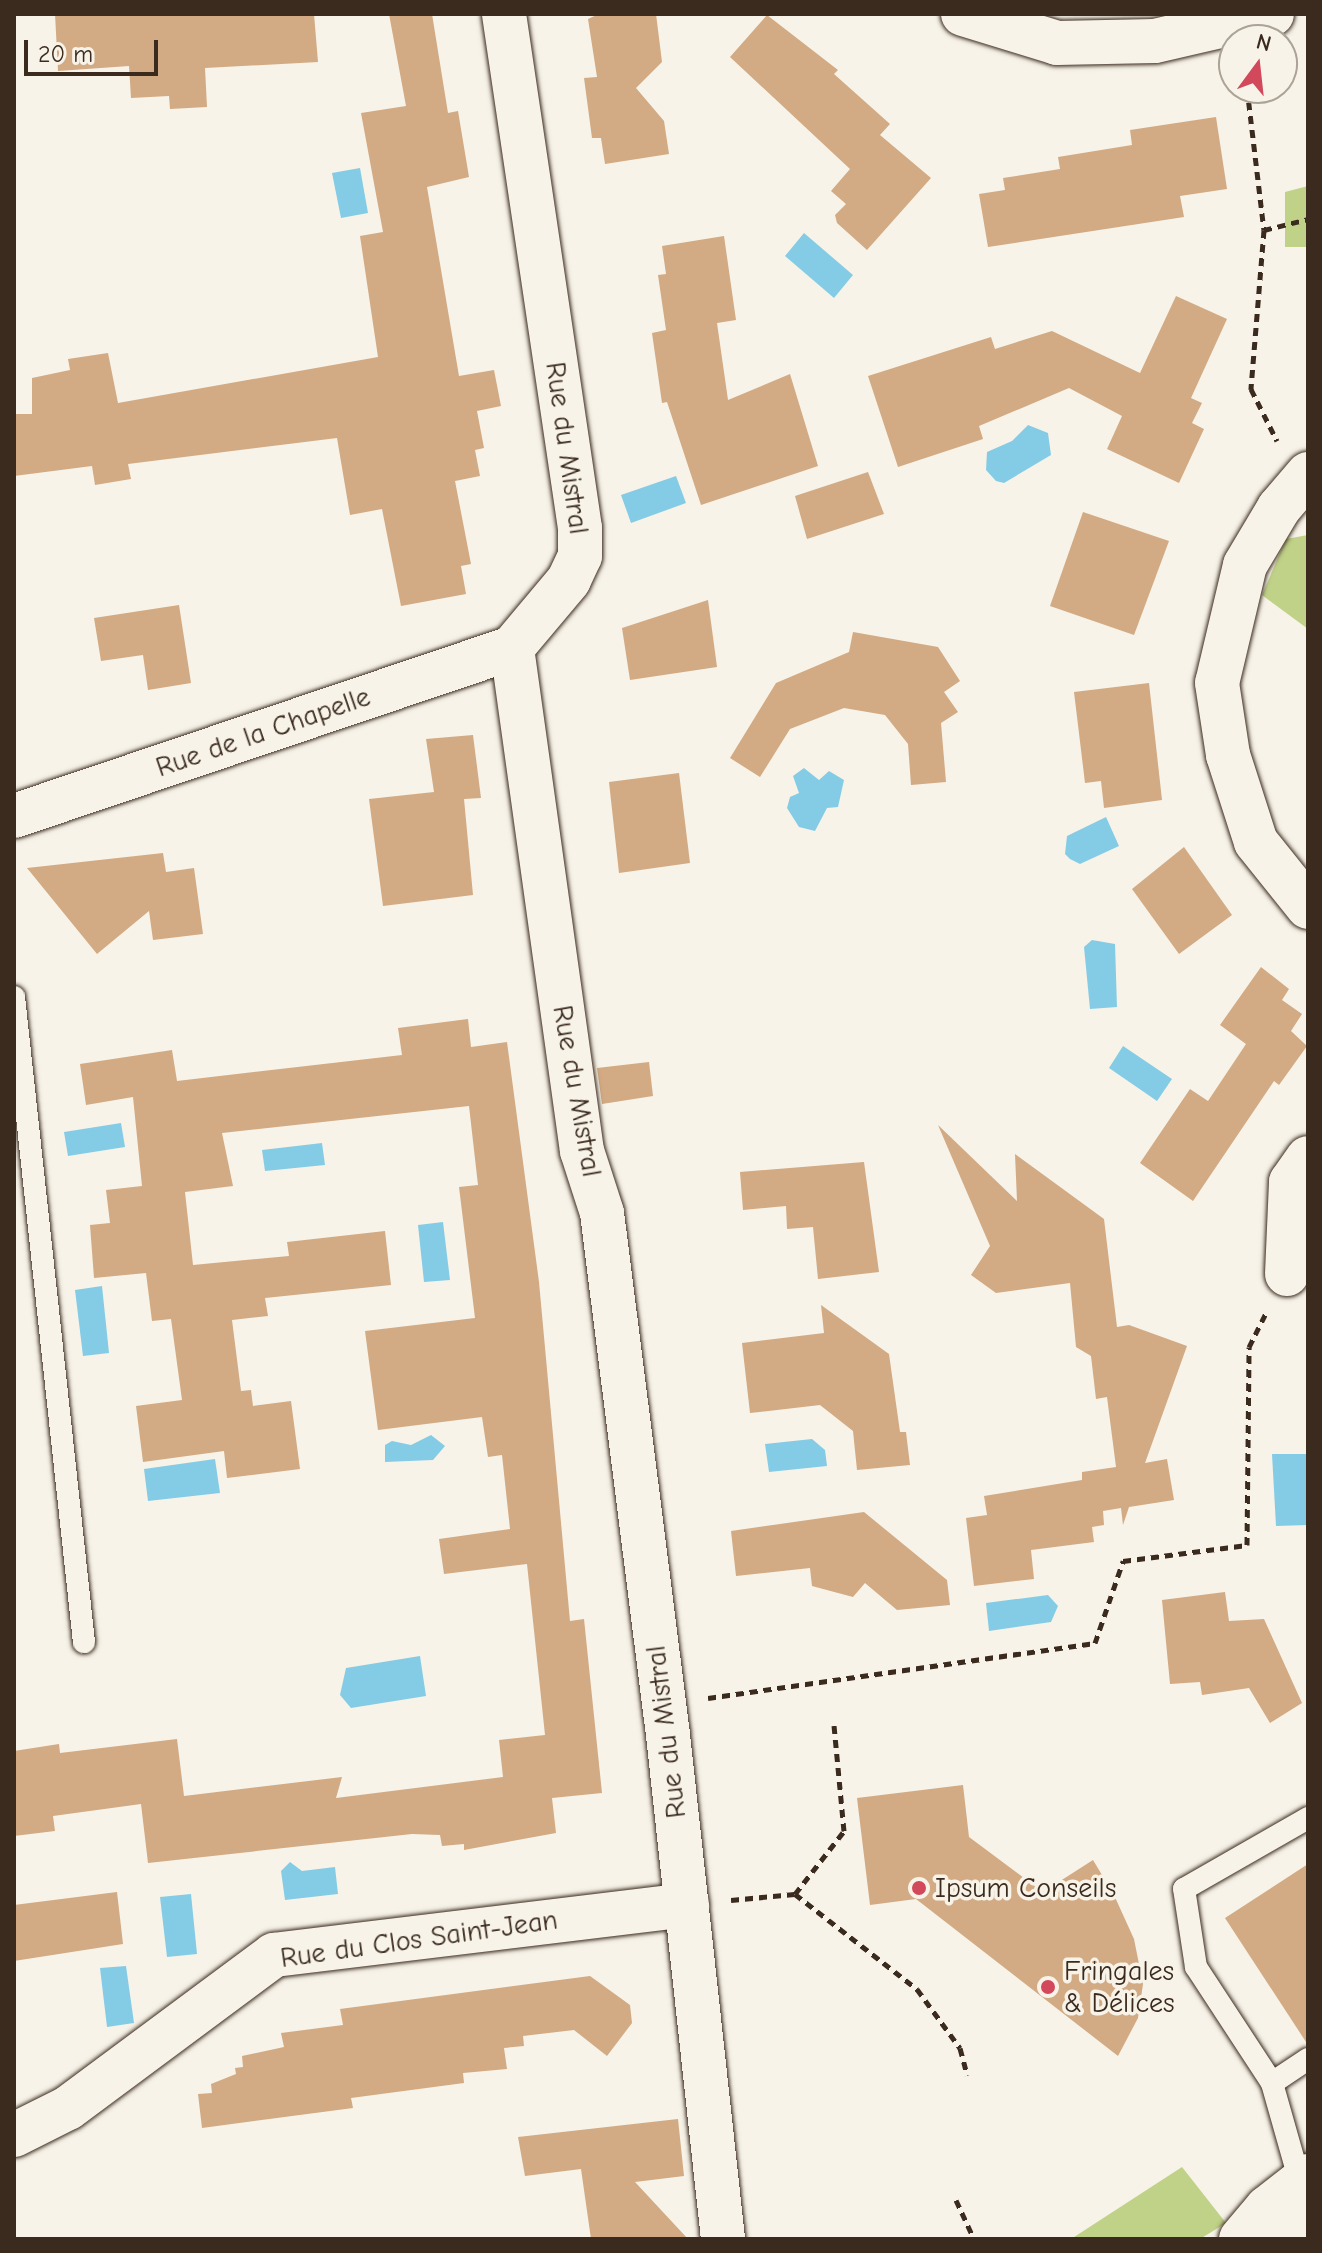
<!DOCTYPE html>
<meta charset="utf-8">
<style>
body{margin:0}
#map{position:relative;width:1322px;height:2253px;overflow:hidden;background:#f7f3e8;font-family:"Comic Neue",sans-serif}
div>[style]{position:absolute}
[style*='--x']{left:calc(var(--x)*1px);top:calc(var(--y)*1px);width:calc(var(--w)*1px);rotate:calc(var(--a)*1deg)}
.green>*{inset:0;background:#bfd288}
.water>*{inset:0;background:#84cce5}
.building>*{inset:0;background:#d2aa83}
.path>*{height:5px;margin-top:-2.5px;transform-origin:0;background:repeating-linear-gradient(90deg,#3b2a1e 0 8px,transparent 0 14px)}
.roads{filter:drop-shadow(0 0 2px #3b2a1e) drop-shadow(0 0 2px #3b2a1e)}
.lane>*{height:22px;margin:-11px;padding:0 11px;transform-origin:11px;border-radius:11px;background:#f7f3e8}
.street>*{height:44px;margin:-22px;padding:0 22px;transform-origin:22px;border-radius:22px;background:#f7f3e8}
.secondary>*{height:44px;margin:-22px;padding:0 22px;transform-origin:22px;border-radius:22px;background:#f7f3e8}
.dots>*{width:22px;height:22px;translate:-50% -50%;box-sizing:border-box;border:4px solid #f7f3e8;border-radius:50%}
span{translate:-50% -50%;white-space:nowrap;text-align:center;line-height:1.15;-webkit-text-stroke:7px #f7f3e8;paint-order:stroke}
.street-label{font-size:28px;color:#3b2a1e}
.poi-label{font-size:28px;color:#3b2a1e}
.left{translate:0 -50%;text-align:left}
.frame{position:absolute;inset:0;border:16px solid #3b2a1e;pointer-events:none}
.north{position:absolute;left:1218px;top:24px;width:80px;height:80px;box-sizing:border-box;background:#f7f3e8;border:2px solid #aca397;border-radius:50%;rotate:15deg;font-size:22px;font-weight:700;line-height:32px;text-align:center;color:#3b2a1e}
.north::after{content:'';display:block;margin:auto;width:28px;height:36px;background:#d1495b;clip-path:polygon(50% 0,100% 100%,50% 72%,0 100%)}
.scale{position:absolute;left:24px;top:40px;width:134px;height:36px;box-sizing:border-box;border:4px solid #3b2a1e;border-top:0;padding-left:10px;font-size:24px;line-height:28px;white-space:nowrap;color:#3b2a1e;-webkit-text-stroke:6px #f7f3e8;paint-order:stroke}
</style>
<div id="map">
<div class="green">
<div style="clip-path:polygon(1308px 186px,1308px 247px,1285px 247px,1285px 192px)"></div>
<div style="clip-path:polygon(1308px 535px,1308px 629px,1262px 595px,1286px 539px)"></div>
<div style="clip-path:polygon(1182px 2167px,1226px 2223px,1200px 2239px,1071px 2239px)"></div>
</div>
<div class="water">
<div style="clip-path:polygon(360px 168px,368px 213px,341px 218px,332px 173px)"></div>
<div style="clip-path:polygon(804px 233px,853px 275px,834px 298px,785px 256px)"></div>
<div style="clip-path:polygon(1028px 425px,1048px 433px,1051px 455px,1004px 483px,996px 481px,986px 470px,987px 452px,1012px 441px)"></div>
<div style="clip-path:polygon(676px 476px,686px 503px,631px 523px,621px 495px)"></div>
<div style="clip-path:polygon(804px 768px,819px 780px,829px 771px,844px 780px,838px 807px,827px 808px,815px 831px,799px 827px,787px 808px,790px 797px,799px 793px,793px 776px)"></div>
<div style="clip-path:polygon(1106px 817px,1119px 846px,1080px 864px,1070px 859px,1065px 854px,1067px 836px)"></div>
<div style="clip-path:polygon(1092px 940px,1115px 944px,1117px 1007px,1090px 1009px,1084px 947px)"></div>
<div style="clip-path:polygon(1123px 1046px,1172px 1079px,1157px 1101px,1109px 1068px)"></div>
<div style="clip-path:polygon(121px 1123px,125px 1147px,68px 1156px,64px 1132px)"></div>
<div style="clip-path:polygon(322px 1143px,325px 1165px,265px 1171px,262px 1150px)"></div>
<div style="clip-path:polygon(443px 1222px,450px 1280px,424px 1282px,418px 1225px)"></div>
<div style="clip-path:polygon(102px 1286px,109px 1353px,83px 1356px,75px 1290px)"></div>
<div style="clip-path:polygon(431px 1435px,445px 1446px,433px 1460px,385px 1462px,385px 1445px,392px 1441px,411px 1445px)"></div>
<div style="clip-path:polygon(812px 1439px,825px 1450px,827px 1466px,769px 1472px,765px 1444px)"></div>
<div style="clip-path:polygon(1272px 1454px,1307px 1454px,1308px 1525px,1276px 1526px)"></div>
<div style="clip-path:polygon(215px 1459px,220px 1493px,148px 1501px,144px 1469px)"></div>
<div style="clip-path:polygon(1048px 1595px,1058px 1606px,1051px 1622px,989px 1631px,986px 1603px)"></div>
<div style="clip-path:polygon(420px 1656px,426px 1696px,351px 1708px,340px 1695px,346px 1668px)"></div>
<div style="clip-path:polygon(290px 1862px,302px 1871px,335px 1867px,338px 1894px,285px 1900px,281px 1871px)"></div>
<div style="clip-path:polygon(191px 1894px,197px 1954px,167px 1957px,160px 1897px)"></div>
<div style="clip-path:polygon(126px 1966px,134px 2023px,107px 2027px,100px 1968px)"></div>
</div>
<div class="building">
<div style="clip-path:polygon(55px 14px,314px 14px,318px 62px,205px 68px,207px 107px,170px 109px,169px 96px,131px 98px,129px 66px,58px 71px)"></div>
<div style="clip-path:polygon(389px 14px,432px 14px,448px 113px,458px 111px,469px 177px,427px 187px,459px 376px,494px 370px,501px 406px,477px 411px,484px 448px,475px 450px,480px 476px,455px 481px,471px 564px,461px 566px,466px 594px,401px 606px,382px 509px,350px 515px,337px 438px,128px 464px,131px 479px,95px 485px,92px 466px,14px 476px,14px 414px,32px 414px,32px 378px,70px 370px,68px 359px,108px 353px,118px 403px,378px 357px,360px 236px,383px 232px,361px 113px,406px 106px)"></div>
<div style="clip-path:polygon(599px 14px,656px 14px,662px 62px,636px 88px,664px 121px,669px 154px,605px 164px,601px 138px,592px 138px,584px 78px,597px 77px,588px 19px)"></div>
<div style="clip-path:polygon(767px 15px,838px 70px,834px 74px,890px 124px,880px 135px,931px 178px,867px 250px,837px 223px,835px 215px,846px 204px,831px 191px,850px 169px,730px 57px)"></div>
<div style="clip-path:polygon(1216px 117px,1227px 189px,1180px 196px,1184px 217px,988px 247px,979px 194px,1005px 190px,1003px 178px,1060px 169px,1058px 157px,1132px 145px,1130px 130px)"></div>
<div style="clip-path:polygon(724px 236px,736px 320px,717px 323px,728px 400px,790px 374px,818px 466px,701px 505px,667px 402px,662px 403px,652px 333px,666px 330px,658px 275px,666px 274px,662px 246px)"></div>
<div style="clip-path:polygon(1176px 296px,1227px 319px,1191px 398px,1202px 403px,1192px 423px,1204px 429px,1179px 483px,1107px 449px,1122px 416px,1069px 388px,979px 426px,983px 439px,898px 467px,868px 376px,991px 337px,995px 349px,1052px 331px,1140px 373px)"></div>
<div style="clip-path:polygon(868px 472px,884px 514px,807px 539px,795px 496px)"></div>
<div style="clip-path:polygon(1083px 512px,1169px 541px,1134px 635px,1050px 606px)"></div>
<div style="clip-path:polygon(708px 600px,717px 667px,630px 680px,622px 628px)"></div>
<div style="clip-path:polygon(179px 605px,191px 683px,148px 690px,143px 655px,101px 661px,94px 618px)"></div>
<div style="clip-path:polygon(853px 632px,938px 647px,960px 681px,944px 692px,958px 712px,941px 723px,946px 782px,911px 785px,908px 744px,885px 715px,844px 708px,790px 729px,760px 777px,730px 758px,776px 683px,849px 652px)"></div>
<div style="clip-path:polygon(1149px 683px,1162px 800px,1104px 808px,1101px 781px,1085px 783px,1074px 692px)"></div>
<div style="clip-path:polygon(473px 735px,481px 798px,464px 799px,473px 895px,383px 906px,369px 799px,434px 792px,426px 739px)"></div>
<div style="clip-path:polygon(679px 773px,690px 863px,619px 873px,609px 782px)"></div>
<div style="clip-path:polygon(1184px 847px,1232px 915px,1179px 954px,1132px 889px)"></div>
<div style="clip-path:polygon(163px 853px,166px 872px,194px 868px,203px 934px,153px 940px,149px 911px,97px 954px,27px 868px)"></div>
<div style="clip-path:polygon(1261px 967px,1289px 989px,1282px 1000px,1302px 1014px,1291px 1031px,1307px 1046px,1279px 1085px,1274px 1081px,1193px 1201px,1140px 1163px,1190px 1089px,1208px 1101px,1246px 1044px,1220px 1025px)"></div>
<div style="clip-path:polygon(468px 1019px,471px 1047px,507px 1042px,539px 1282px,570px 1621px,584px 1619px,602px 1793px,552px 1798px,556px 1833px,464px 1850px,464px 1844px,442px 1846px,440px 1835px,412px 1834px,148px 1863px,141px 1804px,53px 1816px,55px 1831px,14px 1836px,14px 1751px,59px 1744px,60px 1753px,177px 1739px,184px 1796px,342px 1777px,336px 1798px,503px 1777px,499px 1740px,545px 1735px,527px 1564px,444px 1574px,439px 1539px,510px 1529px,502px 1455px,488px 1457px,482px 1417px,378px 1430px,365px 1331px,475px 1318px,459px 1187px,478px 1185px,469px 1106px,222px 1133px,233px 1186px,185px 1192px,193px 1265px,289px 1256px,287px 1242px,385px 1231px,391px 1285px,265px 1298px,268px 1316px,232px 1320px,241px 1391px,251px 1390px,253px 1406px,291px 1401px,300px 1469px,227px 1478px,224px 1451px,143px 1462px,136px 1406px,182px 1400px,171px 1319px,152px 1321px,146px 1273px,94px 1278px,90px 1225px,110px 1223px,106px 1190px,142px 1186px,133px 1097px,86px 1105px,80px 1064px,172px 1050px,177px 1081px,402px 1055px,398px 1028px)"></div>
<div style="clip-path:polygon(649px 1062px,653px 1096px,602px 1104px,597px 1068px)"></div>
<div style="clip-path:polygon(938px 1125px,1017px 1201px,1015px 1154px,1104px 1219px,1117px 1327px,1129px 1325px,1187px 1346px,1145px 1463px,1167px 1459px,1174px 1500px,1129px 1507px,1123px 1525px,1121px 1508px,1103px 1511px,1104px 1525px,1092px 1527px,1094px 1542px,1031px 1550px,1034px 1579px,974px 1586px,966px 1518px,987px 1515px,984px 1496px,1082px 1480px,1082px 1472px,1116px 1467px,1107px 1397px,1096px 1399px,1091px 1356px,1076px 1347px,1070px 1283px,996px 1293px,971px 1275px,990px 1246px)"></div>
<div style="clip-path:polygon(864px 1162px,879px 1272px,818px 1279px,813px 1227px,787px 1229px,786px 1206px,743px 1210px,740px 1172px)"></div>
<div style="clip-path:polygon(821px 1305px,889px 1354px,900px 1432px,906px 1432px,910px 1465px,857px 1470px,853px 1431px,820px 1405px,750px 1413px,742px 1343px,824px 1333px)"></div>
<div style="clip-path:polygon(864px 1512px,947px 1580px,950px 1605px,897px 1610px,865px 1583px,853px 1597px,812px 1586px,810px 1568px,736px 1576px,731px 1531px)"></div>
<div style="clip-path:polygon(1225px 1592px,1229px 1621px,1264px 1619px,1302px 1703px,1270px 1723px,1249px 1688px,1202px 1695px,1200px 1682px,1170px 1684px,1162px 1600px)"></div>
<div style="clip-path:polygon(963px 1785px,969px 1837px,1043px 1892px,1093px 1860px,1114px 1895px,1134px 1939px,1143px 1984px,1138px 2018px,1118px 2056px,916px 1899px,870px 1905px,857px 1798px)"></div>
<div style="clip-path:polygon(1308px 1864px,1308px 2045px,1225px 1918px)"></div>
<div style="clip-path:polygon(117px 1892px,123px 1944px,14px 1961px,14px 1905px)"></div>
<div style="clip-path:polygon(590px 1976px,630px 2005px,632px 2023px,607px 2056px,574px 2030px,523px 2036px,524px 2046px,504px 2048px,507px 2069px,463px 2073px,464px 2083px,351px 2098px,353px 2108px,202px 2128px,198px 2094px,212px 2093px,211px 2084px,236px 2074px,235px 2068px,243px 2067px,242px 2056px,284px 2047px,281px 2033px,343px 2025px,340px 2009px)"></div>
<div style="clip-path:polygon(678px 2119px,684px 2176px,635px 2182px,688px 2239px,591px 2239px,581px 2169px,525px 2176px,518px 2137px)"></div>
</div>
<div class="path">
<div style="--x:1247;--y:88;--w:143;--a:83.2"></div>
<div style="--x:1264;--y:230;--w:160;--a:94.7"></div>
<div style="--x:1251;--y:389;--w:58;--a:63.4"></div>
<div style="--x:1264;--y:230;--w:45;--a:-14"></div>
<div style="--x:708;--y:1698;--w:391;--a:-8.1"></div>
<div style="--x:1095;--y:1643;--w:87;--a:-71.1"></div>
<div style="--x:1123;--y:1561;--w:125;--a:-7.4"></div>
<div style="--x:1247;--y:1545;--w:198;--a:-89.4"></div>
<div style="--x:1249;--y:1347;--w:40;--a:-63.4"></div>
<div style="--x:795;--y:1894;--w:80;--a:-52.1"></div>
<div style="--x:844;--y:1831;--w:106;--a:-95.4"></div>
<div style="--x:731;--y:1900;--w:64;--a:-5.4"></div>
<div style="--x:795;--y:1894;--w:155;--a:37.9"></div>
<div style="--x:917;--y:1989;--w:73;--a:53.9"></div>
<div style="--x:960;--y:2048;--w:28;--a:75"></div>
<div style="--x:956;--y:2200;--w:43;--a:65.2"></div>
</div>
<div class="roads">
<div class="lane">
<div style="--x:14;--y:997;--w:649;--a:83.81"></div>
<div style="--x:1272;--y:2083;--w:43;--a:-33.7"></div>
<div style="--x:1300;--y:2182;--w:103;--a:-105.8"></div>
<div style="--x:1272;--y:2083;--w:139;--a:-123.2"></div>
<div style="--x:1196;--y:1967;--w:79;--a:-98.7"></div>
<div style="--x:1184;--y:1889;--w:143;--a:-29.8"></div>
</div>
<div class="street">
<div style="--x:504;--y:14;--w:520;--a:81.59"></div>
<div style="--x:580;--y:528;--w:28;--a:90"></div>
<div style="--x:580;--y:556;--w:26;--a:115"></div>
<div style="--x:569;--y:580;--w:89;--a:130"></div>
<div style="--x:512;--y:648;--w:508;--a:82.08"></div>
<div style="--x:582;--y:1151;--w:65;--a:72.1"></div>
<div style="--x:602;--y:1213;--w:526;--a:82.79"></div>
<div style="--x:668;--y:1735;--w:507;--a:83.77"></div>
<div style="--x:963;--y:14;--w:98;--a:17.1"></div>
<div style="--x:1057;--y:43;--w:98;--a:-1.2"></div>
<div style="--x:1155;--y:41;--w:120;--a:-13"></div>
<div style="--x:1308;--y:474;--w:45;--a:130.5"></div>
<div style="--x:1279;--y:508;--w:66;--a:120.8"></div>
<div style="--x:1245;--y:565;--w:121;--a:103.3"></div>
<div style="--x:1217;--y:683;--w:73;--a:81.3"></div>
<div style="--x:1228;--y:755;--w:91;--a:72.2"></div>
<div style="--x:1256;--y:842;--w:83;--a:51.3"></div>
<div style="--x:14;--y:816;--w:526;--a:-18.64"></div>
<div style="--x:1287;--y:1274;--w:92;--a:-87.5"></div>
<div style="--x:1291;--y:1182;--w:29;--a:-55"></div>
<div style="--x:14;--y:2135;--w:60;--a:-26.6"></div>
<div style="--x:68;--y:2108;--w:257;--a:-36.6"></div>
<div style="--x:274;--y:1955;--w:416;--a:-6.9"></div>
</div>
<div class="secondary">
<div style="--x:1241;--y:2239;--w:40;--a:-50"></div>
<div style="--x:1267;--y:2208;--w:52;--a:-38"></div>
<div style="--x:1283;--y:2239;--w:34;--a:-43"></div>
</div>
</div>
<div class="dots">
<div style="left:919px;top:1888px;background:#d1495b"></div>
<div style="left:1048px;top:1987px;background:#d1495b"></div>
</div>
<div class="street-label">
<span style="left:567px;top:448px;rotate:82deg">Rue du Mistral</span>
<span style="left:263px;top:732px;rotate:-19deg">Rue de la Chapelle</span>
<span style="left:577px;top:1091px;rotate:80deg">Rue du Mistral</span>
<span style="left:666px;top:1732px;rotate:-97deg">Rue du Mistral</span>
<span style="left:419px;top:1939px;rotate:-8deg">Rue du Clos Saint-Jean</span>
</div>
<div class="poi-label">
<span class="left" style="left:935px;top:1888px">Ipsum Conseils</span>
<span class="left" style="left:1064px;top:1987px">Fringales<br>&amp; Délices</span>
</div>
<div class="frame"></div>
<div class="north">N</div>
<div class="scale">20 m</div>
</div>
